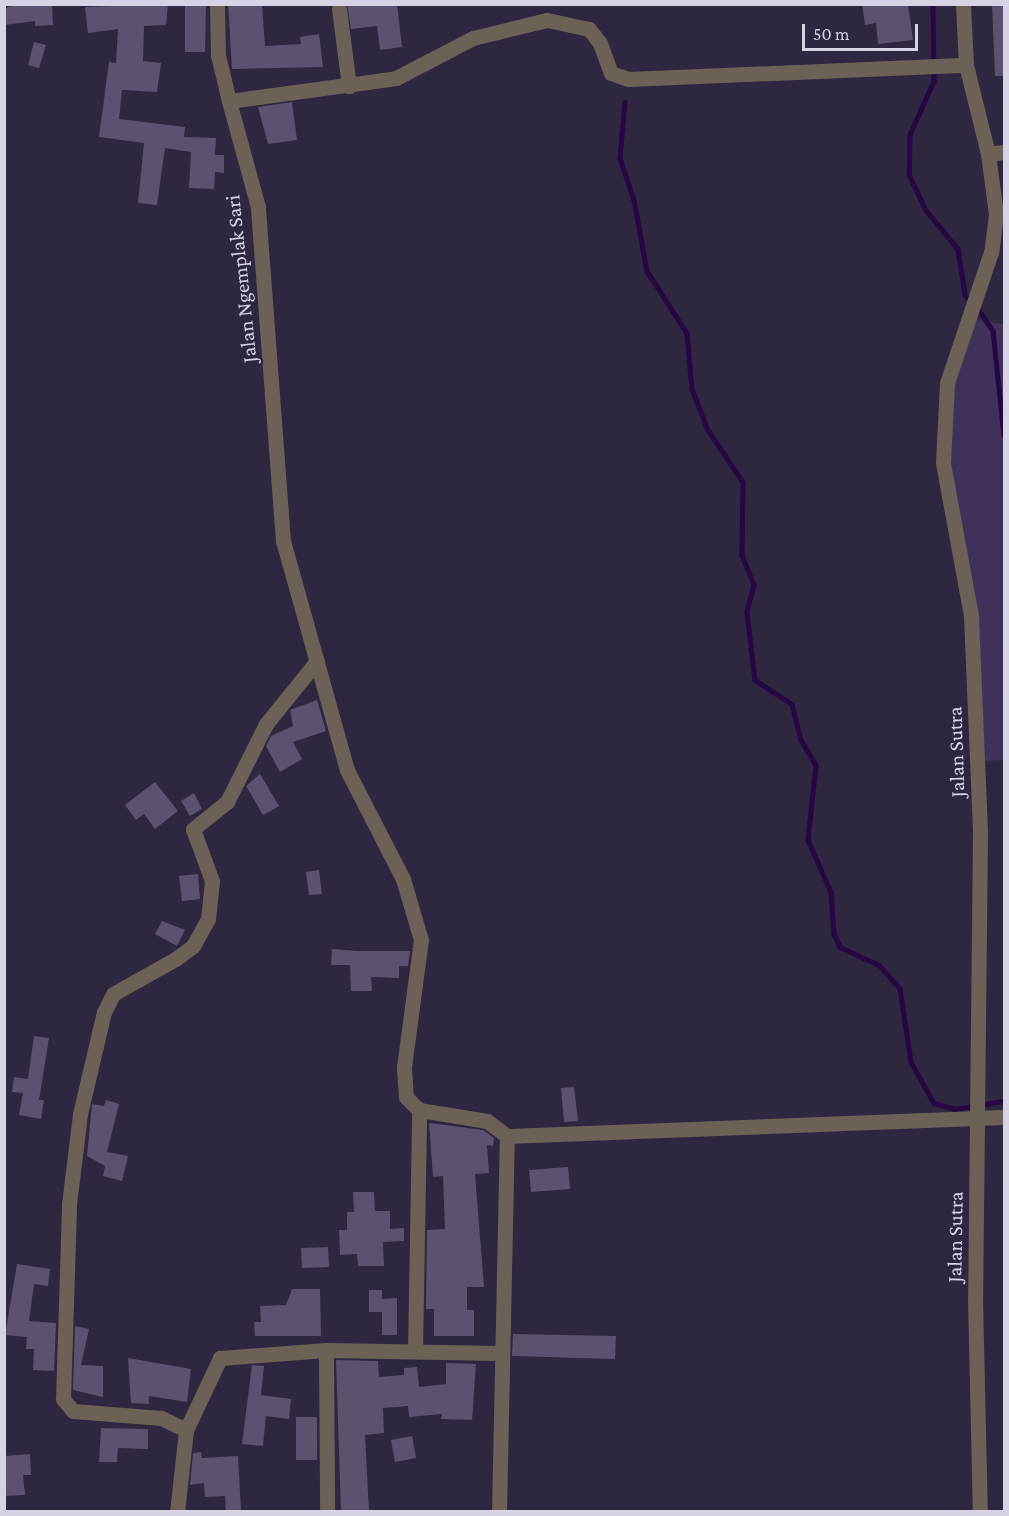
<!DOCTYPE html>
<style>
body{margin:0}
#map{position:relative;width:1009px;height:1516px;overflow:hidden;background:#2f2640;font-family:"Crimson Pro",serif}
div>[style]{position:absolute}
[style*='--x']{left:calc(var(--x)*1px);top:calc(var(--y)*1px);width:calc(var(--w)*1px);rotate:calc(var(--a)*1deg)}
.green>*{inset:0;background:#40315a}
.stream>*{height:4.5px;margin:-2.25px;padding:0 2.25px;transform-origin:2.25px;border-radius:2.25px;background:#240743}
.building>*{inset:0;background:#5c526f}
.minor>*{height:15px;margin:-7.5px;padding:0 7.5px;transform-origin:7.5px;border-radius:7.5px;background:#6b6156}
span{translate:-50% -50%;white-space:nowrap;text-align:center;line-height:1.15;-webkit-text-stroke:5px #2f2640;paint-order:stroke}
.street-label{font-size:21px;color:#d8d3e4}
.frame{position:absolute;inset:0;border:6px solid #d8d3e4;pointer-events:none}
.scale{position:absolute;left:802px;top:24px;width:116px;height:27px;box-sizing:border-box;border:3px solid #d8d3e4;border-top:0;padding-left:8px;font-size:18px;line-height:21px;white-space:nowrap;color:#d8d3e4;-webkit-text-stroke:4px #2f2640;paint-order:stroke}
</style>
<div id="map">
<div class="green">
<div style="clip-path:polygon(975px 319px,1004px 324px,1004px 760px,985px 761px,978px 616px,950px 463px,954px 384px)"></div>
</div>
<div class="stream">
<div style="--x:933;--y:4;--w:77;--a:89.3"></div>
<div style="--x:934;--y:81;--w:59;--a:114"></div>
<div style="--x:910;--y:135;--w:39;--a:91"></div>
<div style="--x:909;--y:174;--w:38;--a:65"></div>
<div style="--x:925;--y:209;--w:52;--a:50.5"></div>
<div style="--x:958;--y:249;--w:47;--a:81.3"></div>
<div style="--x:965;--y:295;--w:8;--a:45"></div>
<div style="--x:625;--y:102;--w:56;--a:95.1"></div>
<div style="--x:620;--y:158;--w:44;--a:71.6"></div>
<div style="--x:634;--y:200;--w:72;--a:79.6"></div>
<div style="--x:647;--y:271;--w:74;--a:57.2"></div>
<div style="--x:687;--y:333;--w:56;--a:84.9"></div>
<div style="--x:692;--y:389;--w:44;--a:68.7"></div>
<div style="--x:708;--y:430;--w:63;--a:56.1"></div>
<div style="--x:743;--y:482;--w:73;--a:90.8"></div>
<div style="--x:742;--y:555;--w:32;--a:68"></div>
<div style="--x:754;--y:585;--w:28;--a:105"></div>
<div style="--x:747;--y:612;--w:68;--a:83.3"></div>
<div style="--x:755;--y:680;--w:44;--a:33"></div>
<div style="--x:792;--y:704;--w:37;--a:76"></div>
<div style="--x:801;--y:740;--w:29;--a:59"></div>
<div style="--x:816;--y:765;--w:75;--a:96.1"></div>
<div style="--x:808;--y:840;--w:57;--a:66.1"></div>
<div style="--x:831;--y:892;--w:42;--a:85.9"></div>
<div style="--x:834;--y:934;--w:14;--a:65"></div>
<div style="--x:840;--y:947;--w:43;--a:24.8"></div>
<div style="--x:879;--y:965;--w:31;--a:48"></div>
<div style="--x:900;--y:988;--w:75;--a:81.5"></div>
<div style="--x:911;--y:1062;--w:47;--a:60.7"></div>
<div style="--x:934;--y:1103;--w:22;--a:16"></div>
<div style="--x:955;--y:1109;--w:50;--a:-9.3"></div>
<div style="--x:977;--y:307;--w:29;--a:56"></div>
<div style="--x:993;--y:331;--w:105;--a:84"></div>
</div>
<div class="building">
<div style="clip-path:polygon(15px 4px,52px 4px,53px 25px,35px 26px,35px 21px,4px 25px,4px 9px)"></div>
<div style="clip-path:polygon(168px 4px,166px 25px,144px 26px,143px 61px,161px 63px,157px 92px,122px 90px,119px 119px,185px 127px,184px 137px,216px 138px,215px 155px,224px 155px,224px 173px,215px 172px,214px 189px,189px 188px,191px 152px,165px 148px,157px 205px,138px 203px,144px 143px,99px 137px,109px 62px,116px 63px,118px 29px,88px 33px,85px 7px)"></div>
<div style="clip-path:polygon(185px 4px,206px 4px,205px 52px,185px 52px)"></div>
<div style="clip-path:polygon(228px 4px,262px 4px,265px 46px,301px 44px,300px 37px,319px 34px,323px 67px,232px 69px)"></div>
<div style="clip-path:polygon(347px 4px,397px 4px,402px 47px,380px 50px,377px 26px,351px 29px)"></div>
<div style="clip-path:polygon(862px 4px,908px 4px,913px 40px,878px 44px,876px 23px,865px 25px)"></div>
<div style="clip-path:polygon(992px 4px,1005px 4px,1005px 76px,995px 76px)"></div>
<div style="clip-path:polygon(34px 42px,46px 45px,39px 68px,28px 65px)"></div>
<div style="clip-path:polygon(292px 102px,297px 140px,268px 144px,258px 107px)"></div>
<div style="clip-path:polygon(317px 700px,326px 731px,293px 742px,302px 759px,280px 772px,266px 746px,271px 736px,293px 726px,290px 710px)"></div>
<div style="clip-path:polygon(260px 774px,279px 806px,263px 815px,246px 786px)"></div>
<div style="clip-path:polygon(155px 782px,178px 811px,155px 829px,144px 814px,136px 820px,125px 805px)"></div>
<div style="clip-path:polygon(194px 793px,202px 809px,190px 816px,181px 801px)"></div>
<div style="clip-path:polygon(319px 870px,322px 894px,309px 895px,306px 872px)"></div>
<div style="clip-path:polygon(198px 874px,200px 899px,182px 901px,179px 876px)"></div>
<div style="clip-path:polygon(162px 921px,185px 930px,177px 946px,155px 934px)"></div>
<div style="clip-path:polygon(332px 949px,357px 951px,410px 951px,408px 966px,399px 966px,399px 978px,371px 977px,372px 991px,351px 991px,350px 965px,331px 965px)"></div>
<div style="clip-path:polygon(34px 1036px,49px 1038px,39px 1100px,44px 1100px,41px 1119px,19px 1115px,23px 1093px,12px 1092px,14px 1077px,28px 1079px)"></div>
<div style="clip-path:polygon(574px 1087px,578px 1121px,564px 1122px,561px 1088px)"></div>
<div style="clip-path:polygon(106px 1100px,119px 1104px,107px 1152px,128px 1156px,122px 1181px,103px 1176px,105px 1166px,87px 1156px,92px 1104px,104px 1106px)"></div>
<div style="clip-path:polygon(429px 1123px,483px 1130px,494px 1138px,493px 1146px,487px 1145px,489px 1173px,475px 1174px,484px 1287px,467px 1287px,467px 1310px,474px 1310px,474px 1336px,434px 1336px,434px 1309px,426px 1309px,427px 1230px,445px 1229px,443px 1176px,433px 1177px)"></div>
<div style="clip-path:polygon(568px 1167px,570px 1189px,531px 1192px,529px 1170px)"></div>
<div style="clip-path:polygon(353px 1192px,374px 1192px,375px 1211px,390px 1211px,390px 1229px,404px 1228px,404px 1241px,383px 1242px,384px 1266px,358px 1266px,357px 1254px,340px 1255px,339px 1230px,347px 1230px,347px 1212px,354px 1212px)"></div>
<div style="clip-path:polygon(328px 1247px,329px 1267px,302px 1268px,301px 1248px)"></div>
<div style="clip-path:polygon(17px 1264px,50px 1269px,48px 1286px,34px 1284px,29px 1321px,56px 1323px,54px 1371px,33px 1370px,34px 1349px,26px 1349px,27px 1337px,5px 1335px)"></div>
<div style="clip-path:polygon(292px 1289px,320px 1289px,321px 1336px,255px 1336px,254px 1322px,261px 1322px,260px 1306px,286px 1305px)"></div>
<div style="clip-path:polygon(369px 1290px,382px 1290px,382px 1299px,397px 1298px,397px 1335px,382px 1335px,382px 1312px,369px 1312px)"></div>
<div style="clip-path:polygon(75px 1326px,89px 1329px,81px 1365px,103px 1366px,103px 1397px,73px 1390px)"></div>
<div style="clip-path:polygon(513px 1334px,616px 1336px,615px 1359px,512px 1356px)"></div>
<div style="clip-path:polygon(128px 1358px,191px 1369px,187px 1402px,149px 1396px,149px 1404px,131px 1403px)"></div>
<div style="clip-path:polygon(336px 1360px,378px 1361px,379px 1377px,404px 1375px,404px 1368px,417px 1367px,419px 1387px,446px 1384px,446px 1363px,476px 1364px,472px 1420px,441px 1419px,442px 1414px,409px 1417px,408px 1406px,383px 1408px,384px 1433px,365px 1435px,369px 1512px,341px 1512px)"></div>
<div style="clip-path:polygon(252px 1365px,264px 1366px,261px 1395px,291px 1399px,289px 1419px,266px 1416px,263px 1446px,242px 1444px)"></div>
<div style="clip-path:polygon(296px 1417px,317px 1417px,317px 1460px,296px 1460px)"></div>
<div style="clip-path:polygon(101px 1428px,148px 1429px,148px 1449px,118px 1448px,117px 1462px,99px 1462px)"></div>
<div style="clip-path:polygon(412px 1436px,416px 1458px,395px 1462px,391px 1440px)"></div>
<div style="clip-path:polygon(201px 1452px,202px 1458px,238px 1456px,241px 1511px,226px 1512px,225px 1496px,205px 1497px,204px 1483px,190px 1485px,193px 1453px)"></div>
<div style="clip-path:polygon(30px 1454px,31px 1475px,23px 1475px,25px 1495px,4px 1496px,4px 1456px)"></div>
</div>
<div class="minor">
<div style="--x:217;--y:4;--w:51;--a:88.9"></div>
<div style="--x:218;--y:55;--w:47;--a:76.6"></div>
<div style="--x:963;--y:4;--w:61;--a:87.2"></div>
<div style="--x:966;--y:65;--w:92;--a:76.1"></div>
<div style="--x:988;--y:154;--w:61;--a:82.4"></div>
<div style="--x:996;--y:214;--w:38;--a:97"></div>
<div style="--x:991;--y:252;--w:138;--a:108.6"></div>
<div style="--x:947;--y:383;--w:80;--a:92.9"></div>
<div style="--x:943;--y:463;--w:156;--a:79.6"></div>
<div style="--x:971;--y:616;--w:217;--a:87.6"></div>
<div style="--x:980;--y:833;--w:465;--a:90.6"></div>
<div style="--x:975;--y:1298;--w:214;--a:88.7"></div>
<div style="--x:339;--y:9;--w:78;--a:82.6"></div>
<div style="--x:988;--y:154;--w:16;--a:-7"></div>
<div style="--x:507;--y:1136;--w:25;--a:-143"></div>
<div style="--x:487;--y:1121;--w:69;--a:-170.8"></div>
<div style="--x:419;--y:1110;--w:18;--a:-135"></div>
<div style="--x:406;--y:1097;--w:30;--a:-94"></div>
<div style="--x:404;--y:1067;--w:128;--a:-82.4"></div>
<div style="--x:421;--y:940;--w:64;--a:-106.4"></div>
<div style="--x:403;--y:879;--w:123;--a:-117.2"></div>
<div style="--x:347;--y:770;--w:238;--a:-105.6"></div>
<div style="--x:283;--y:541;--w:335;--a:-94.3"></div>
<div style="--x:258;--y:207;--w:110;--a:-105.3"></div>
<div style="--x:229;--y:101;--w:169;--a:-7.8"></div>
<div style="--x:396;--y:78;--w:87;--a:-27.5"></div>
<div style="--x:473;--y:38;--w:76;--a:-13.7"></div>
<div style="--x:547;--y:20;--w:43;--a:12.1"></div>
<div style="--x:589;--y:29;--w:18;--a:52"></div>
<div style="--x:600;--y:43;--w:32;--a:70"></div>
<div style="--x:611;--y:73;--w:18;--a:19"></div>
<div style="--x:628;--y:79;--w:338;--a:-2.4"></div>
<div style="--x:326;--y:1350;--w:162;--a:89.6"></div>
<div style="--x:415;--y:1351;--w:241;--a:-89"></div>
<div style="--x:186;--y:1430;--w:28;--a:-154"></div>
<div style="--x:161;--y:1418;--w:88;--a:-175.5"></div>
<div style="--x:73;--y:1411;--w:16;--a:-130"></div>
<div style="--x:63;--y:1399;--w:195;--a:-88.2"></div>
<div style="--x:69;--y:1204;--w:91;--a:-83"></div>
<div style="--x:80;--y:1114;--w:105;--a:-76.8"></div>
<div style="--x:104;--y:1012;--w:20;--a:-63"></div>
<div style="--x:113;--y:994;--w:73;--a:-29.4"></div>
<div style="--x:177;--y:958;--w:20;--a:-37"></div>
<div style="--x:193;--y:946;--w:31;--a:-61"></div>
<div style="--x:208;--y:919;--w:38;--a:-84"></div>
<div style="--x:212;--y:881;--w:55;--a:-110.1"></div>
<div style="--x:193;--y:829;--w:43;--a:-38.5"></div>
<div style="--x:227;--y:802;--w:87;--a:-63.4"></div>
<div style="--x:266;--y:724;--w:81;--a:-51"></div>
<div style="--x:177;--y:1512;--w:82;--a:-83.7"></div>
<div style="--x:186;--y:1430;--w:80;--a:-64.7"></div>
<div style="--x:220;--y:1358;--w:106;--a:-4.3"></div>
<div style="--x:326;--y:1350;--w:174;--a:1"></div>
<div style="--x:499;--y:1512;--w:376;--a:-88.8"></div>
<div style="--x:507;--y:1136;--w:497;--a:-2.2"></div>
</div>
<div class="street-label">
<span style="left:241px;top:279px;rotate:-96deg">Jalan Ngemplak Sari</span>
<span style="left:956px;top:752px;rotate:-92deg">Jalan Sutra</span>
<span style="left:955px;top:1237px;rotate:-89deg">Jalan Sutra</span>
</div>
<div class="frame"></div>
<div class="scale">50 m</div>
</div>
